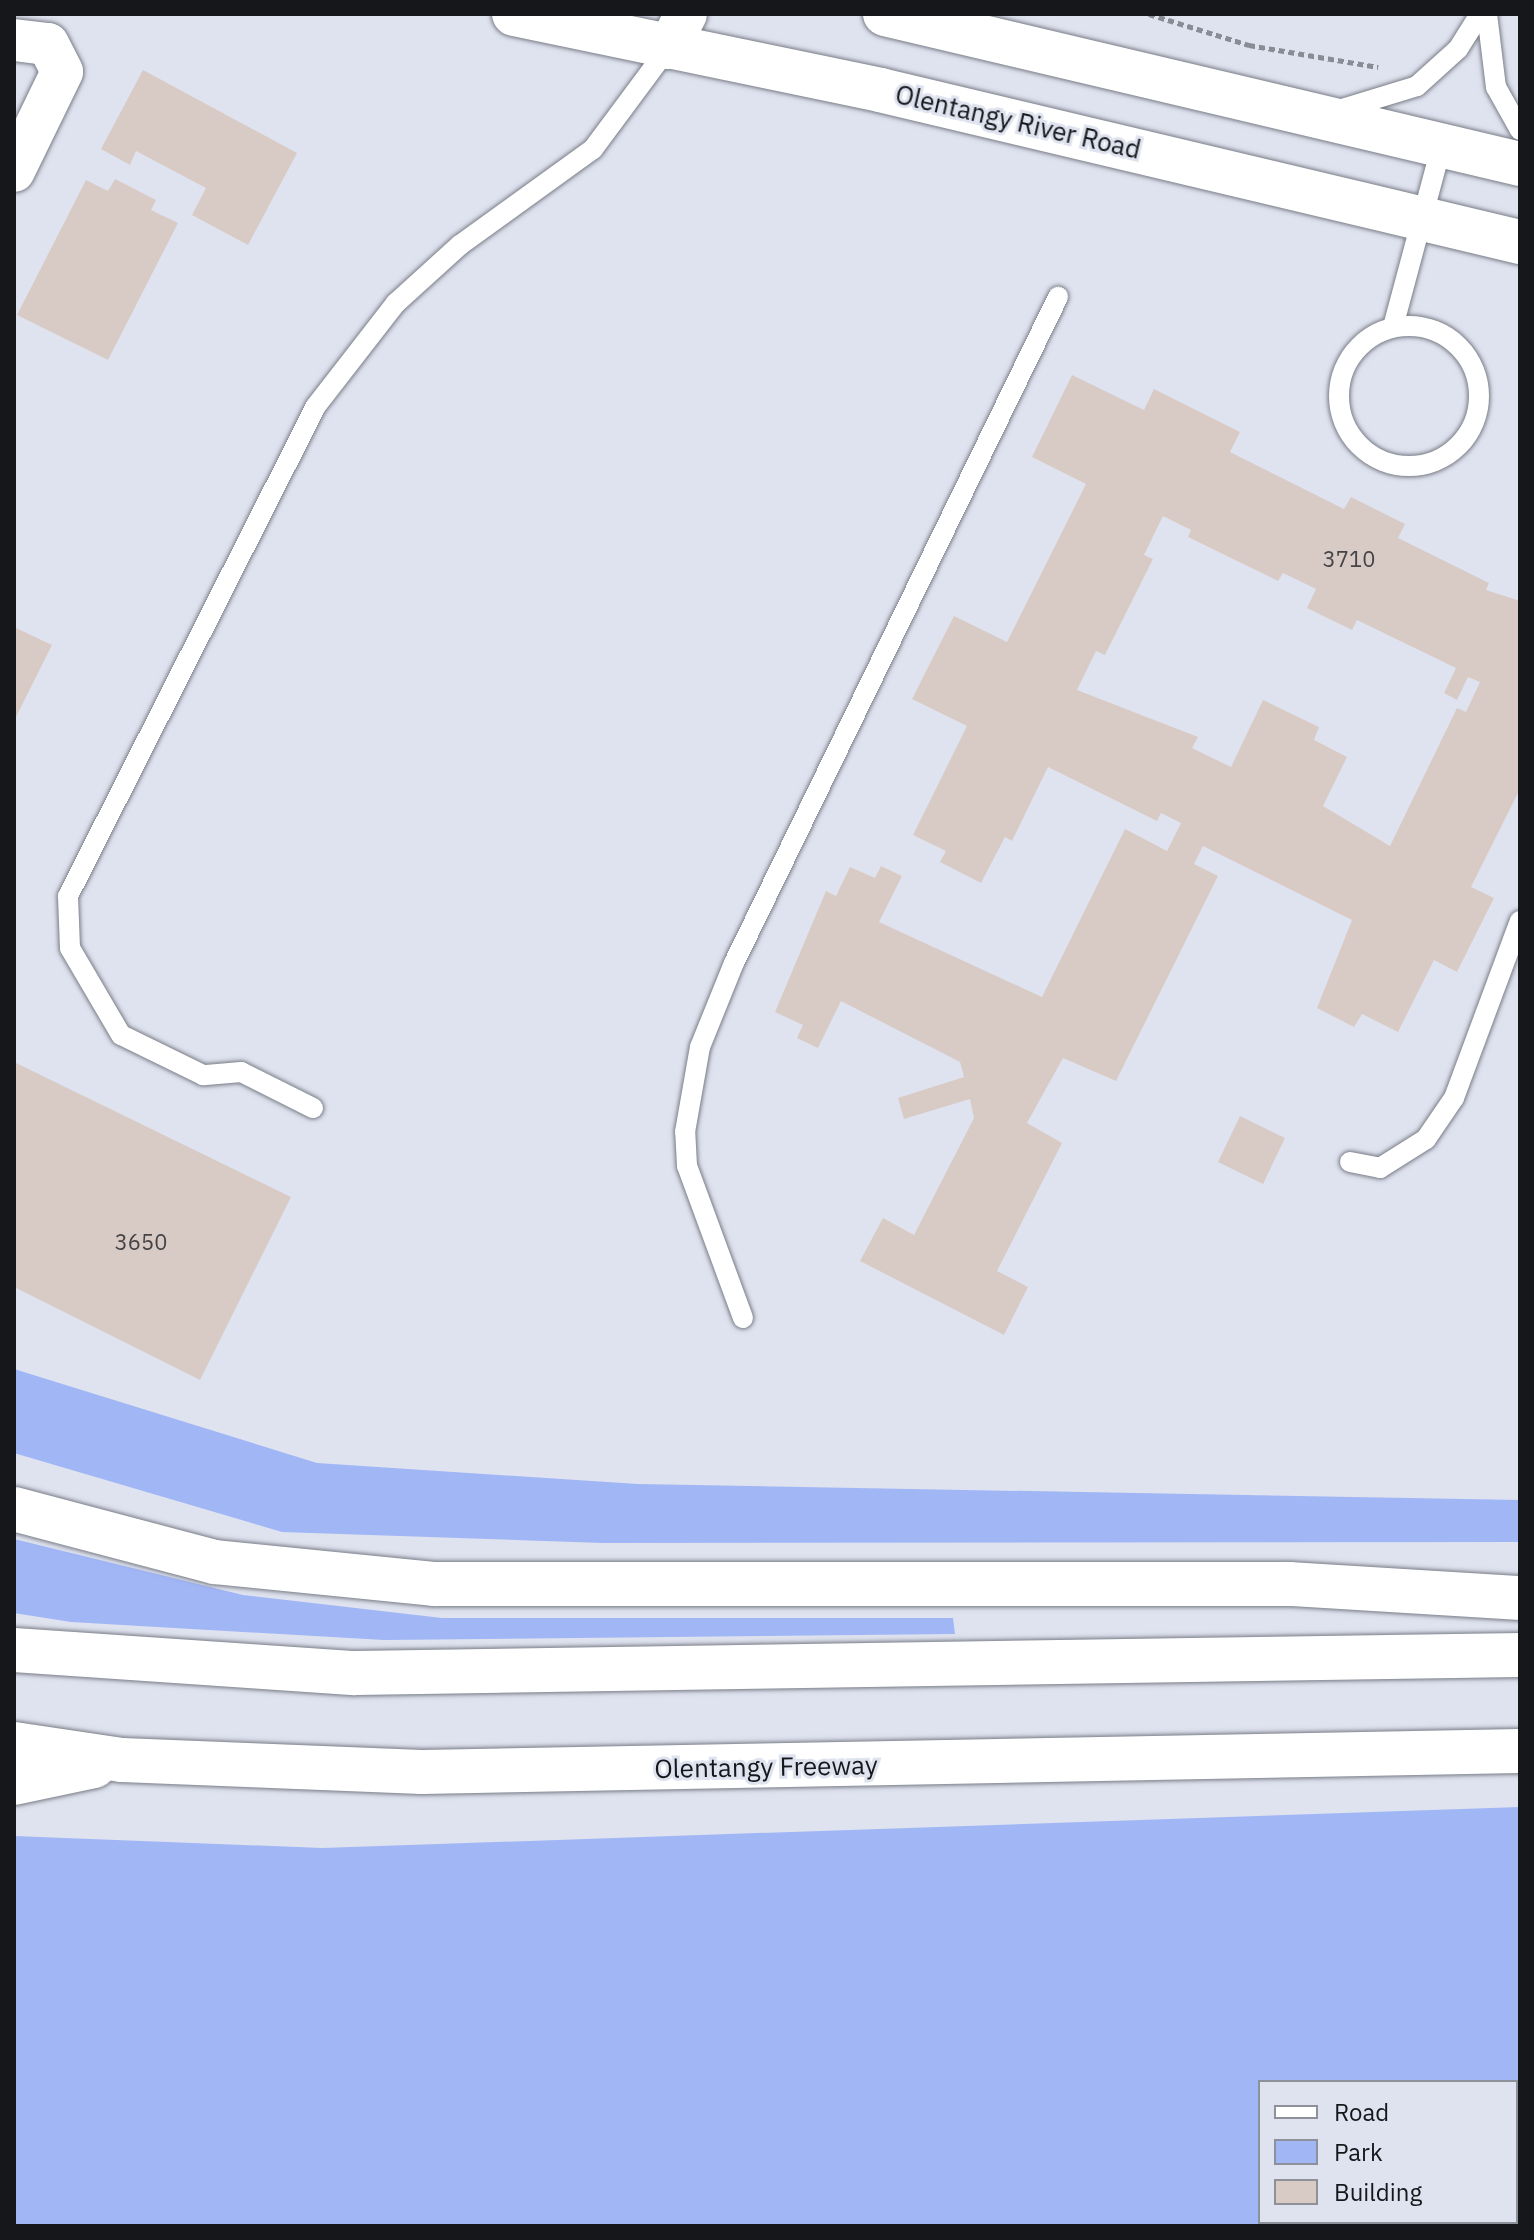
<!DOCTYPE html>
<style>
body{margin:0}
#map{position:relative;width:1534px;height:2240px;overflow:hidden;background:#dfe3ef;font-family:"IBM Plex Sans",sans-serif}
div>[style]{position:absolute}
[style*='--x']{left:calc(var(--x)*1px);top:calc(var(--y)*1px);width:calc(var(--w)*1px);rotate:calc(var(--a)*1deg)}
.green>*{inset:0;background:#a1b6f5}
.building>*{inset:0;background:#d8cbc6}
.path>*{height:5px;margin-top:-2.5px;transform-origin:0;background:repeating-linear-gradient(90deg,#898c95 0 6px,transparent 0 10px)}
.roads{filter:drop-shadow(0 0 2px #797d87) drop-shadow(0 0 2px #797d87)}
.lane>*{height:20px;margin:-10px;padding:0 10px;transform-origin:10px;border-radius:10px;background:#fff}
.lane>.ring{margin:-10px;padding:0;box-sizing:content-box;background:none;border:20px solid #fff;border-radius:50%}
.street>*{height:42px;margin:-21px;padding:0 21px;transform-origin:21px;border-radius:21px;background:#fff}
.secondary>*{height:44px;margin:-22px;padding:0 22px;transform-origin:22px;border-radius:22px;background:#fff}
.highway>*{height:44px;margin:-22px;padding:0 22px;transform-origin:22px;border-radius:22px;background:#fff}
span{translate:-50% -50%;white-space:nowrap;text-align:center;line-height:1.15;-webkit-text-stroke:6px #dfe3ef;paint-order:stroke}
.number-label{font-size:22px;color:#464446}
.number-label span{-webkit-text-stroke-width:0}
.street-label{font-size:26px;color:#15171b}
.frame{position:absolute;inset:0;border:16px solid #15171b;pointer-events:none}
.legend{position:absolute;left:1258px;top:2080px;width:260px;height:144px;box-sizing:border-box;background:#dfe3ef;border:2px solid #8e919a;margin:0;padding:10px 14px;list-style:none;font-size:24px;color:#15171b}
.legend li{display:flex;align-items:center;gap:16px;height:40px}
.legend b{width:40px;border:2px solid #8e919a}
</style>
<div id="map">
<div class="green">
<div style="clip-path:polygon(14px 1369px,317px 1463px,638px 1484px,1520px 1500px,1520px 1542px,603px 1543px,282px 1532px,14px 1453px)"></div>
<div style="clip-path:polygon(14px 1539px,243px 1595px,442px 1618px,953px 1618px,955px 1634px,384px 1640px,71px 1622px,14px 1613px)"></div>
<div style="clip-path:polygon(evenodd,1520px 1807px,1520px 2226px,14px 2226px,14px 1836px,322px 1848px,1520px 1807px,1516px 2082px,1516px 2222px,1260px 2222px,1260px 2082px,1516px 2082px)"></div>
</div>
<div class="building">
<div style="clip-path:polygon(143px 70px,297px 153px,248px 245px,192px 215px,206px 188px,136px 151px,130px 165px,101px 149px)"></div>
<div style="clip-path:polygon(115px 179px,156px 200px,151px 210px,178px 223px,108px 360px,17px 315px,86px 180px,108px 191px)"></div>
<div style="clip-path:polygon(evenodd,1072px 375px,1144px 410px,1154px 389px,1240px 432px,1230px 452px,1344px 509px,1351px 497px,1405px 524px,1398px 538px,1489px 583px,1486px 590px,1520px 601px,1520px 789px,1471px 887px,1494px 898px,1457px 972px,1434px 960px,1398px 1032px,1362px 1014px,1354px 1027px,1317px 1008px,1352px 920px,1203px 846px,1194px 864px,1218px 876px,1116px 1081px,1063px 1058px,1027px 1123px,1062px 1143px,997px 1271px,1028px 1287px,1004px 1335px,860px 1261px,883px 1218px,914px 1235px,974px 1118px,970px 1099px,904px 1119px,898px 1098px,964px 1077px,960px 1062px,841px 1001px,818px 1048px,797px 1038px,803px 1025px,775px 1012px,826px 891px,836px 896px,850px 867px,875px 878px,881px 866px,902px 876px,879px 922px,1042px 997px,1125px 829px,1167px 851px,1181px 823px,1161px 813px,1157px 821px,1048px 767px,1012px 841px,1005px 837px,981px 883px,940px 862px,946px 851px,913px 835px,967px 726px,912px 699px,954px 616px,1007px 642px,1086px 484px,1032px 457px,1072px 375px,1163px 516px,1191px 530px,1188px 537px,1278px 581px,1283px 573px,1316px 589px,1307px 608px,1352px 630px,1357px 620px,1456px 668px,1444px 693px,1457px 700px,1468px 677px,1480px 682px,1466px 712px,1457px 708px,1390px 846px,1323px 806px,1347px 757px,1314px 740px,1319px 727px,1263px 700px,1231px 767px,1192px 748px,1198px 737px,1077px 690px,1096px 651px,1105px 655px,1153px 559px,1144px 555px,1163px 516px)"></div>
<div style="clip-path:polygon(14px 627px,52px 645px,14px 721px)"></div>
<div style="clip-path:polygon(14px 1062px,291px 1197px,200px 1380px,14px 1287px)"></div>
<div style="clip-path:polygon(1240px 1116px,1285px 1138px,1263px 1184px,1218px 1162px)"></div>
</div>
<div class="path">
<div style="--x:1149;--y:14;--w:105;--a:17.2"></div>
<div style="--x:1249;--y:45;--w:131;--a:9.7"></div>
</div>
<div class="roads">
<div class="lane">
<div style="--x:1487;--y:14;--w:74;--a:83"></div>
<div style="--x:1496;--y:87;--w:49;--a:60.8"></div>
<div style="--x:1342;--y:109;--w:78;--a:-17"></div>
<div style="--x:1417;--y:86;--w:55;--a:-42.1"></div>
<div style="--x:1458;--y:49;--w:41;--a:-57.8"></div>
<div class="ring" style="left:1339px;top:326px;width:120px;height:120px"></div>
<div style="--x:1393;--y:327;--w:189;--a:-75"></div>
<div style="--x:313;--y:1108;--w:80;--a:-153.4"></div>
<div style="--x:241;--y:1072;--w:38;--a:175"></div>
<div style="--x:203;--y:1075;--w:91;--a:-154"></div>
<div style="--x:121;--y:1035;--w:101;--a:-120.4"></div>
<div style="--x:70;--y:948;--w:52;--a:-92.2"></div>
<div style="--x:68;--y:896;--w:549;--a:-63.16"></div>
<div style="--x:316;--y:406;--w:130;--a:-52.2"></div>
<div style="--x:396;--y:303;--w:86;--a:-42.2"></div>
<div style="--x:460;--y:245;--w:164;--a:-35.8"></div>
<div style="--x:593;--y:149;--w:126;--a:-53.4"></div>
<div style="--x:1350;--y:1162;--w:31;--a:11"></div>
<div style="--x:1380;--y:1168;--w:54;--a:-32.2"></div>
<div style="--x:1426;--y:1139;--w:50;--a:-55.7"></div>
<div style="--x:1454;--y:1098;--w:189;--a:-69.6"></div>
<div style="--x:743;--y:1318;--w:162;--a:-110.2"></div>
<div style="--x:687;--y:1166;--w:34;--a:-93"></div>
<div style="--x:685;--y:1132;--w:86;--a:-80"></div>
<div style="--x:700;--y:1047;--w:91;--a:-68"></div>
<div style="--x:734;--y:963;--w:741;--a:-64.06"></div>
</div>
<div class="street">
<div style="--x:14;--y:40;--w:34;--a:7"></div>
<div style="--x:48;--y:44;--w:31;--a:63"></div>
<div style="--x:62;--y:72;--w:110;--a:115.9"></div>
<div style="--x:668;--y:48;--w:38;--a:-62"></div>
</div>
<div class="secondary">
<div style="--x:514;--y:14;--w:374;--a:11.7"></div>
<div style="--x:880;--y:90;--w:658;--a:13.36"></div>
<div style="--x:885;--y:14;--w:652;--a:13.29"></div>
</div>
<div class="highway">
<div style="--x:14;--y:1509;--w:208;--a:14.8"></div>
<div style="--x:215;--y:1562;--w:220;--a:5.7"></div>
<div style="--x:434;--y:1584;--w:856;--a:0"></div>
<div style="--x:1290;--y:1584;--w:230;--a:3.5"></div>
<div style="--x:14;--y:1650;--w:342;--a:3.9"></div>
<div style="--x:355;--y:1673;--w:1165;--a:-0.89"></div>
<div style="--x:14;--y:1744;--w:109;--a:8.4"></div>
<div style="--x:122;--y:1760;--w:300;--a:2.3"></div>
<div style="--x:422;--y:1772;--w:1098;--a:-1.1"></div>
<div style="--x:14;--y:1783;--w:82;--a:-12"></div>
</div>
</div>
<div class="number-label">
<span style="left:1349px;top:559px">3710</span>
<span style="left:141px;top:1242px">3650</span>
</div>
<div class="street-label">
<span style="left:1018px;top:122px;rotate:13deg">Olentangy River Road</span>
<span style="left:766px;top:1767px;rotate:-1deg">Olentangy Freeway</span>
</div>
<div class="frame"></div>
<ul class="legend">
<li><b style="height:10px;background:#fff"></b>Road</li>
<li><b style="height:22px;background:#a1b6f5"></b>Park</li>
<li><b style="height:22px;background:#d8cbc6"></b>Building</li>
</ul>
</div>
